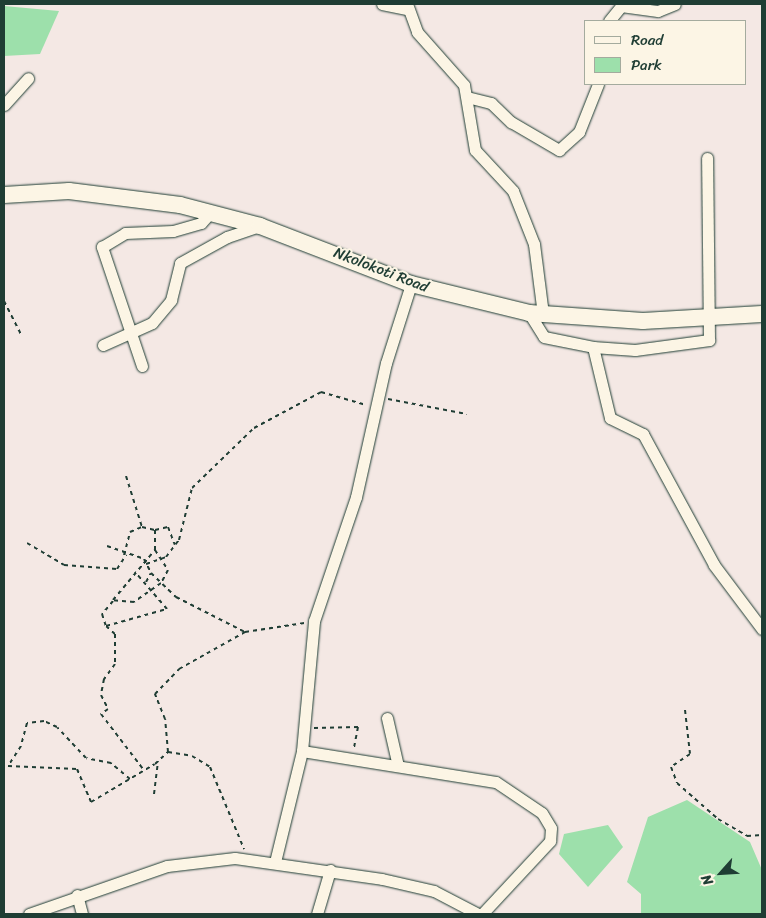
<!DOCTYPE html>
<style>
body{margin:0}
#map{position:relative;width:766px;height:918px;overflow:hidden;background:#f4e8e4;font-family:Sriracha,sans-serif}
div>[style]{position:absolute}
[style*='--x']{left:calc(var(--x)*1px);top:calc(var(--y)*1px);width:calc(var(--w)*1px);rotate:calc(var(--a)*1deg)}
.green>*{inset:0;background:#9de0ab}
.path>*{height:2px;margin-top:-1px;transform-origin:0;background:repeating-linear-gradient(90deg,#1f3d34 0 4px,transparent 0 8px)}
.roads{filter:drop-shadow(0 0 1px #1f3d34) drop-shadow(0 0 1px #1f3d34)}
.street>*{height:11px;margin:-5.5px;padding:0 5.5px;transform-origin:5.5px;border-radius:5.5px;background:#fcf5e5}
.secondary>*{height:16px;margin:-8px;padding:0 8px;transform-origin:8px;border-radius:8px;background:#fcf5e5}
span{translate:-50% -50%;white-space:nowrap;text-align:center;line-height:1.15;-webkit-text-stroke:4px #fcf5e5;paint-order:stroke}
.street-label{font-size:15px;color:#1f3d34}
.frame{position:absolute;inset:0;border:5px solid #1f3d34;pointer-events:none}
.legend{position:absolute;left:584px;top:20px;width:162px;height:65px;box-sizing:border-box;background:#fcf5e5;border:1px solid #a4ab9e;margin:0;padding:6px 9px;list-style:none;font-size:15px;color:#1f3d34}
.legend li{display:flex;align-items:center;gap:10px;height:25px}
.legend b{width:25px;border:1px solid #a4ab9e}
.north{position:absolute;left:696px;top:848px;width:50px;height:50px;-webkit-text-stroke:4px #fcf5e5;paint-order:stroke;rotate:244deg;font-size:14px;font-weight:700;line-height:20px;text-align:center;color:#1f3d34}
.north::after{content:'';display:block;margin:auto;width:18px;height:22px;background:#1f3d34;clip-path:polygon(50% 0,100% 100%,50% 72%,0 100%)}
</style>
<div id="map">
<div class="green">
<div style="clip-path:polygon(4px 6px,59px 11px,40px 54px,4px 56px)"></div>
<div style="clip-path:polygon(687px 800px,750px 842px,762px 870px,762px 914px,641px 914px,641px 894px,627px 882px,648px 817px)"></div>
<div style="clip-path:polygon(608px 825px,623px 847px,588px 887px,559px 854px,564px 834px)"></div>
</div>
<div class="path">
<div style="--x:4;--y:301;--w:37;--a:63"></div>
<div style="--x:388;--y:399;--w:80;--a:10.8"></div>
<div style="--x:126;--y:476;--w:53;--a:72.6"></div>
<div style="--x:155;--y:530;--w:13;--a:-13"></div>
<div style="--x:168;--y:527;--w:19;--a:69"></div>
<div style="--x:27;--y:543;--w:43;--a:30.7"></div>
<div style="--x:64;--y:565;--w:53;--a:4.3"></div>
<div style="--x:117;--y:569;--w:17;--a:-57"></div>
<div style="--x:107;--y:546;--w:39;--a:19"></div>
<div style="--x:144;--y:559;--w:16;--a:63"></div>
<div style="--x:151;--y:573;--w:35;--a:44"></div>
<div style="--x:176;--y:597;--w:77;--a:26.9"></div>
<div style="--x:124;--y:555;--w:24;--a:-75"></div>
<div style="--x:130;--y:532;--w:13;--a:-23"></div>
<div style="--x:142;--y:527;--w:13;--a:13"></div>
<div style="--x:155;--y:530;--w:20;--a:90"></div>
<div style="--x:155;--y:550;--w:24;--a:57"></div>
<div style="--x:168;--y:570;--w:15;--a:118"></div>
<div style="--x:161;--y:583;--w:33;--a:145"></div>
<div style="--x:134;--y:602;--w:21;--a:-175"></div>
<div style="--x:113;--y:600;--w:65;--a:-50"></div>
<div style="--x:146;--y:564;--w:21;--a:-19"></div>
<div style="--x:166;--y:557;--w:21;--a:-53"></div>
<div style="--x:179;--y:540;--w:54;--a:-76"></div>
<div style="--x:192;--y:488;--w:86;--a:-44.1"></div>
<div style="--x:254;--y:428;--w:76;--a:-28.2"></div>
<div style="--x:321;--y:392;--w:47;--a:16.1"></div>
<div style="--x:146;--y:582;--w:10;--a:-61"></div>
<div style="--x:113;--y:601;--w:17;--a:130"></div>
<div style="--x:102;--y:614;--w:13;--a:72"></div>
<div style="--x:106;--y:626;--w:63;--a:-15.6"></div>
<div style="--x:167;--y:609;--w:49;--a:-130.9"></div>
<div style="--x:106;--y:626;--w:12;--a:42"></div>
<div style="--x:115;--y:634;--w:30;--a:90"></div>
<div style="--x:115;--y:664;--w:19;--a:126"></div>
<div style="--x:104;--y:679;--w:16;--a:101"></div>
<div style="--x:101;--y:695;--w:16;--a:63"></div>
<div style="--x:108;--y:709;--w:9;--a:144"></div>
<div style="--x:101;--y:714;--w:69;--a:52.6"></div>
<div style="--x:685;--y:710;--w:44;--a:83.5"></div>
<div style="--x:690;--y:754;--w:23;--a:146"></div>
<div style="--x:671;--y:767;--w:17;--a:69"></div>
<div style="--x:677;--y:783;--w:55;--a:41.3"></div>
<div style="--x:718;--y:819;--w:34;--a:30"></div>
<div style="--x:747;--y:836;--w:15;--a:-4"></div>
<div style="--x:314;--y:728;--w:44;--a:-1.3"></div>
<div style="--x:358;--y:727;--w:21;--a:101"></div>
<div style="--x:168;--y:752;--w:24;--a:9"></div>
<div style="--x:192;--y:756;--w:21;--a:31"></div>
<div style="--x:210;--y:767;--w:89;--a:67.5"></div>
<div style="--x:130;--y:779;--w:25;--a:-140"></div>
<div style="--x:111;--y:763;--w:25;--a:-169"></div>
<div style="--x:86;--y:758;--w:42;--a:-133.1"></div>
<div style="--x:57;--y:727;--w:14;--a:-155"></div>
<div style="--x:44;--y:721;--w:17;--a:173"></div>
<div style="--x:27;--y:723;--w:24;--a:105"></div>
<div style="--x:21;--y:746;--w:24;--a:123"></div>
<div style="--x:8;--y:766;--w:69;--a:2.5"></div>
<div style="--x:77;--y:769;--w:36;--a:67"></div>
<div style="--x:91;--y:802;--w:74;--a:-30.7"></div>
<div style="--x:155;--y:764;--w:18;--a:-43"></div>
<div style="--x:168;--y:752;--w:33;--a:-95"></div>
<div style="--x:165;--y:719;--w:27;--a:-112"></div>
<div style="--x:155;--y:694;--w:35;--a:-46"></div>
<div style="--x:179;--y:669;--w:76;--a:-29.3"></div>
<div style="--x:245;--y:632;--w:60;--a:-8.7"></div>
<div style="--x:154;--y:794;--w:33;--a:-83"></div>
</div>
<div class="roads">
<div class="street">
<div style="--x:382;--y:4;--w:24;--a:12"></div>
<div style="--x:407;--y:4;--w:30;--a:70"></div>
<div style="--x:417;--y:32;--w:71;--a:48.4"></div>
<div style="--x:464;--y:85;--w:66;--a:80.4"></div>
<div style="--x:475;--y:150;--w:56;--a:47.2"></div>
<div style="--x:513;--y:191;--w:57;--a:68.4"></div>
<div style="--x:534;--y:244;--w:71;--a:82.7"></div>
<div style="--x:609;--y:21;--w:19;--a:-51"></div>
<div style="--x:621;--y:6;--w:37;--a:8"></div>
<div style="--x:658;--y:11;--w:18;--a:-22"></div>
<div style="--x:467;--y:97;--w:25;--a:14"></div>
<div style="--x:491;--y:103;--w:28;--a:44"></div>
<div style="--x:511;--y:122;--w:56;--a:30.3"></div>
<div style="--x:559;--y:150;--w:27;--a:-42"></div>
<div style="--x:579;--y:132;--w:52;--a:-68.4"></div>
<div style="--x:4;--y:105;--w:36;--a:-48"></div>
<div style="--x:529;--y:313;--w:28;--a:58"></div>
<div style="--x:544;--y:337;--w:50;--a:11.5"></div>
<div style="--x:593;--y:347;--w:42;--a:4.1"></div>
<div style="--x:635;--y:350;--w:75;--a:-7.7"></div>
<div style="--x:709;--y:340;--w:182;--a:-90.6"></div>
<div style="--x:103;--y:345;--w:54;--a:-24.2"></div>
<div style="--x:152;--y:323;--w:30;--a:-50"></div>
<div style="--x:171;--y:300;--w:38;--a:-76"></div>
<div style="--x:180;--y:263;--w:54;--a:-29"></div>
<div style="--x:227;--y:237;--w:34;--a:-19"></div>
<div style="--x:593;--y:347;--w:73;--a:76.5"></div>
<div style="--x:610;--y:418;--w:37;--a:26"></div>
<div style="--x:643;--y:434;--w:149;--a:61.5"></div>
<div style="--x:714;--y:565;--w:80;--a:53.1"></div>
<div style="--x:142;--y:366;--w:126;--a:-108.6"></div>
<div style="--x:102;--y:247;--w:27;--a:-31"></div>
<div style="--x:125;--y:233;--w:48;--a:-2.4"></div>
<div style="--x:173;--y:231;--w:29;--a:-16"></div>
<div style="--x:201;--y:223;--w:13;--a:-48"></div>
<div style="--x:387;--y:718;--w:49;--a:77.1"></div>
<div style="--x:302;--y:751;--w:196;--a:9.1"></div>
<div style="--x:496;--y:782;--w:55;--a:34"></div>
<div style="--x:542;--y:813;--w:17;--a:59"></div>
<div style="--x:551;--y:828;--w:13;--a:94"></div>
<div style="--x:550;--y:841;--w:100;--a:133"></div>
<div style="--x:275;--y:862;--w:114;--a:-76.3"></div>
<div style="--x:302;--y:751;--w:131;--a:-84.7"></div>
<div style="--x:314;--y:621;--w:131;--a:-71.3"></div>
<div style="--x:356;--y:497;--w:137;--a:-77.4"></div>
<div style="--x:386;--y:363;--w:83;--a:-72.4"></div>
<div style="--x:77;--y:895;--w:20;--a:75"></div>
<div style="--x:29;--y:914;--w:146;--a:-19.2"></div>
<div style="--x:167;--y:866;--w:68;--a:-6.7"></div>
<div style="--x:235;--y:858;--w:148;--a:8.1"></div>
<div style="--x:382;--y:879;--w:53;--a:13"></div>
<div style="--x:434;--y:891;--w:50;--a:27.6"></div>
<div style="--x:317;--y:914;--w:46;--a:-73.5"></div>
</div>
<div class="secondary">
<div style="--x:4;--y:195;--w:65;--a:-3.5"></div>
<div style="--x:69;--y:191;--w:112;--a:7.2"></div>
<div style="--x:180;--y:205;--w:83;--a:14.7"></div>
<div style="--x:260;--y:226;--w:162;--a:21"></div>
<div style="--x:411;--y:284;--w:122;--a:13.8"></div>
<div style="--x:529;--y:313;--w:114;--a:4"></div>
<div style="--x:643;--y:321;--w:119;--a:-3.4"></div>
</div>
</div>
<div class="street-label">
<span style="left:381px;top:270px;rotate:21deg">Nkolokoti Road</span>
</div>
<div class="frame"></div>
<ul class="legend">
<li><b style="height:6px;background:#fcf5e5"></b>Road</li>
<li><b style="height:14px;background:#9de0ab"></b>Park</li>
</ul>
<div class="north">N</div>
</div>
